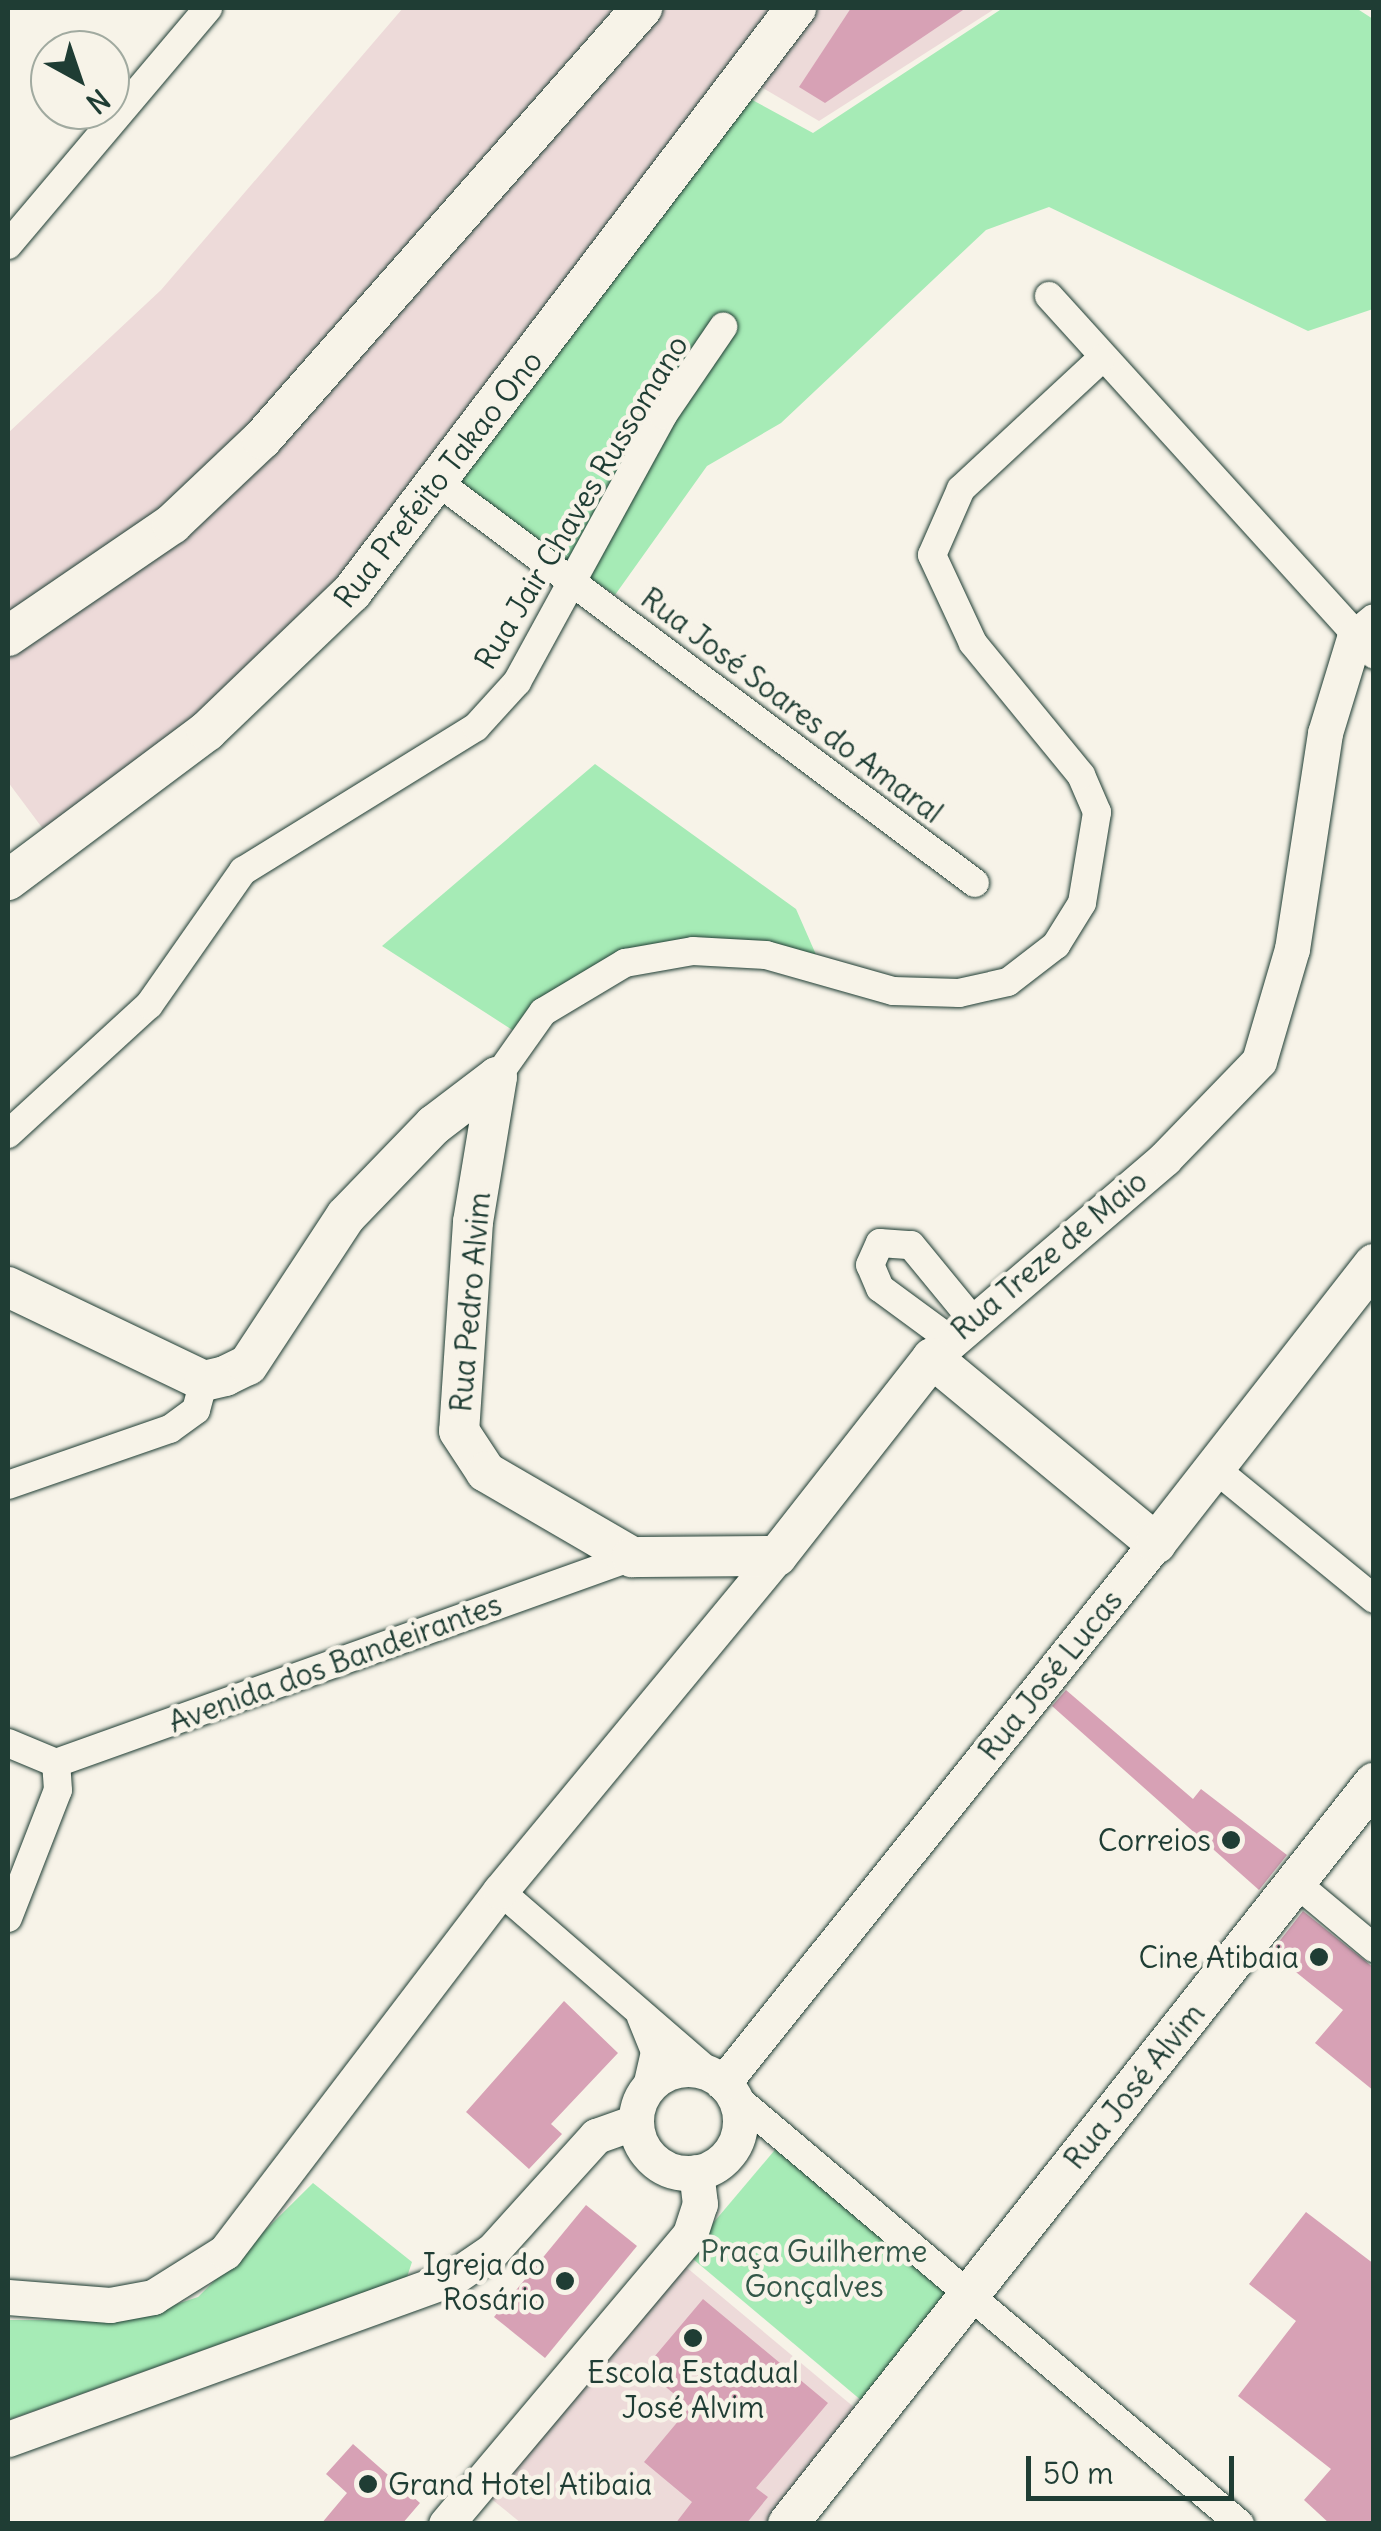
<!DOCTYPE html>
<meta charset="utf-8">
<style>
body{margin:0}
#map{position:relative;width:1381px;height:2531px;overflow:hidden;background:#f7f3e8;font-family:Delius,sans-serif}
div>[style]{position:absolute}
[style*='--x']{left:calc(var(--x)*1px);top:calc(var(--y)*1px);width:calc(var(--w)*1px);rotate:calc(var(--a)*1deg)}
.built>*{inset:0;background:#eddad9}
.green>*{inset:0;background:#a6ebb6}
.building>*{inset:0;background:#d7a1b5}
.roads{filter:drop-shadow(0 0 2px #1f3d34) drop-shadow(0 0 2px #1f3d34)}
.minor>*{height:28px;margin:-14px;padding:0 14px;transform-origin:14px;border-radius:14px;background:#f7f3e8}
.tertiary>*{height:35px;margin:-17.5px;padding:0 17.5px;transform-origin:17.5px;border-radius:17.5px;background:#f7f3e8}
.tertiary>.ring{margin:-17.5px;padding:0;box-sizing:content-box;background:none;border:35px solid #f7f3e8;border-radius:50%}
.secondary>*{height:40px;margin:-20px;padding:0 20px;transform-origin:20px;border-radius:20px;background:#f7f3e8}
.dots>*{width:28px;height:28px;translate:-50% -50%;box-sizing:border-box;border:5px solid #f7f3e8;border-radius:50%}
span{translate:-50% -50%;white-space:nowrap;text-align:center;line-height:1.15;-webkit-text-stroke:9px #f7f3e8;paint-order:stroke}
.street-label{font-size:30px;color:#1f3d34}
.poi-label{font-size:30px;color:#1f3d34}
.right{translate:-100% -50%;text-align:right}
.left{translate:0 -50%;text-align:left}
.park-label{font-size:30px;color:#335748}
.frame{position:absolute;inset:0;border:10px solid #1f3d34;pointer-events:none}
.north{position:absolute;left:30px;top:30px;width:100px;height:100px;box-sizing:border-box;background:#f7f3e8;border:2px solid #a1aaa0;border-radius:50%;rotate:140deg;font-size:28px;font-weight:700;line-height:40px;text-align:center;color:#1f3d34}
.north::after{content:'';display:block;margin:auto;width:35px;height:45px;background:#1f3d34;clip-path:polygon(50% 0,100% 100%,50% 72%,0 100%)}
.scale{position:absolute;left:1026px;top:2456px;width:208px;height:45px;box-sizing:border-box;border:5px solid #1f3d34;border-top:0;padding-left:12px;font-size:30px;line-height:35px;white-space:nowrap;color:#1f3d34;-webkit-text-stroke:8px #f7f3e8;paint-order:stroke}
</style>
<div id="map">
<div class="built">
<div style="clip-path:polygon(403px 8px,632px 8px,168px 519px,8px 623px,8px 433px,161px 290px)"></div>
<div style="clip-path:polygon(649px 8px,793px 8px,346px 588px,52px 841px,8px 782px,8px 640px,175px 529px)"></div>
<div style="clip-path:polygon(798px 8px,996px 8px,819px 121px,746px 78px)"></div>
<div style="clip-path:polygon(680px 2262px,861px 2413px,774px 2523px,521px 2523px,484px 2493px)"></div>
</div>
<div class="green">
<div style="clip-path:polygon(1003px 8px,1356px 8px,1373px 19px,1373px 309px,1308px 331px,1049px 207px,986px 230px,781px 423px,707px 466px,615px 595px,448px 482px,745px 96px,813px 133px)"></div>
<div style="clip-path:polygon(595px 764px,796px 909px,821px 966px,764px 945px,692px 937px,623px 955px,514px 1031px,382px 946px)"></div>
<div style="clip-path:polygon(779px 2145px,956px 2294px,868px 2406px,687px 2254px)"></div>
<div style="clip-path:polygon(313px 2183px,412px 2262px,407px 2277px,8px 2420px,8px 2320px,129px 2320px,198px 2297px)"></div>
</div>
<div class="building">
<div style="clip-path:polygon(851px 8px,966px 8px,825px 103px,799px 87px)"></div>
<div style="clip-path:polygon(1066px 1690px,1193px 1799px,1201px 1789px,1287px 1855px,1259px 1890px,1052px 1706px)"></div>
<div style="clip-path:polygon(1303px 1911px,1374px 1968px,1374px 2091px,1315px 2043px,1343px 2010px,1271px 1952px)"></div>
<div style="clip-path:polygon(564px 2001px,618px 2053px,551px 2124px,562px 2134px,529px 2169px,466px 2112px)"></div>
<div style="clip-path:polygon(586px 2205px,637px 2246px,545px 2358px,494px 2317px)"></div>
<div style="clip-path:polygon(1306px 2212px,1374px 2264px,1374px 2524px,1330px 2524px,1304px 2500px,1331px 2469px,1238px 2396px,1296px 2321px,1249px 2284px)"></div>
<div style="clip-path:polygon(703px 2299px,828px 2403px,756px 2488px,768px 2497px,746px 2524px,675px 2524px,692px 2502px,644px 2462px,690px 2407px,644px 2369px)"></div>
<div style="clip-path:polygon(353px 2444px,420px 2503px,402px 2524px,321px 2524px,347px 2493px,326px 2474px)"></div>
</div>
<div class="roads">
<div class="minor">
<div style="--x:8;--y:245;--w:310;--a:-49.8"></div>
<div style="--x:1049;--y:296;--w:484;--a:47.8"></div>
<div style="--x:442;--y:485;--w:665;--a:36.75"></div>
<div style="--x:497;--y:1077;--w:80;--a:-54.7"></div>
<div style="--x:543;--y:1012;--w:96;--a:-30.9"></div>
<div style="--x:625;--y:963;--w:69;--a:-10"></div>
<div style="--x:693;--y:951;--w:73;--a:3.1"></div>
<div style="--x:766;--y:955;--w:132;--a:15.8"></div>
<div style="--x:893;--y:991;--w:66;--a:1.7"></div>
<div style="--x:959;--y:993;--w:50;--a:-12.7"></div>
<div style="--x:1008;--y:982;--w:61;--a:-37.6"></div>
<div style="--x:1056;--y:945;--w:49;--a:-58.2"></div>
<div style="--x:1082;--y:903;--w:92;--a:-80.6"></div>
<div style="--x:1097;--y:812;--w:40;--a:-113.4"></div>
<div style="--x:1081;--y:775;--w:171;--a:-129.3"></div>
<div style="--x:973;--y:643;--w:97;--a:-115"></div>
<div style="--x:932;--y:555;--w:72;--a:-66.3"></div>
<div style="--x:961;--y:489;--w:190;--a:-42.9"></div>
<div style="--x:8;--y:1134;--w:191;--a:-42.5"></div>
<div style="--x:149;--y:1005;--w:164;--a:-55"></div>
<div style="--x:243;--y:871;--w:274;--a:-31.7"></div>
<div style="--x:476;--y:727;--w:61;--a:-47.7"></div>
<div style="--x:517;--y:682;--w:304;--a:-61.3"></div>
<div style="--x:663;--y:415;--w:107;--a:-55.7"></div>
<div style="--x:948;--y:1338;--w:84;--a:-143.7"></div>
<div style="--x:880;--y:1288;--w:25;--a:-113"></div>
<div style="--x:870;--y:1265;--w:24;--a:-66"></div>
<div style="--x:880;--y:1243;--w:31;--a:4"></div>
<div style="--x:911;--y:1245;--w:94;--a:50.6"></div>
<div style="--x:1213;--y:1467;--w:208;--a:39.3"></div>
<div style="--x:8;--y:1485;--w:171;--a:-19.1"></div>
<div style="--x:170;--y:1429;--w:32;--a:-36"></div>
<div style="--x:196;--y:1410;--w:30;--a:-75"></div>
<div style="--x:8;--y:1743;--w:52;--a:22.6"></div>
<div style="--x:56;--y:1763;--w:612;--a:-19.68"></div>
<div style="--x:1296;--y:1883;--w:102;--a:39.8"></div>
<div style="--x:500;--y:1891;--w:278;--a:40.9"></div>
<div style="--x:8;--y:1918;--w:137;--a:-68.7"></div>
<div style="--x:58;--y:1790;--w:27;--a:-94"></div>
<div style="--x:641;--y:2017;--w:38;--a:68"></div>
<div style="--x:655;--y:2052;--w:37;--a:103"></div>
<div style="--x:733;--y:2095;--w:664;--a:40.24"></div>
</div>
<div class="tertiary">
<div style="--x:932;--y:1358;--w:307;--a:-40.6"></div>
<div style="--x:1165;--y:1158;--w:135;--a:-45.9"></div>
<div style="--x:1259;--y:1061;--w:117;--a:-73.6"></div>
<div style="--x:1292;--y:949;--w:219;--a:-81.3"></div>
<div style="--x:1325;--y:733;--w:99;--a:-73"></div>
<div style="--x:1354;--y:638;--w:26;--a:-40"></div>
<div class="ring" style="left:636px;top:2069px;width:69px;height:69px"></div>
<div style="--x:723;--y:2083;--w:692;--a:-51.28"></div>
<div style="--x:8;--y:2297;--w:102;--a:4.5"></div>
<div style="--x:110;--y:2305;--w:44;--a:-10.5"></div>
<div style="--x:153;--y:2297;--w:85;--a:-32"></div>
<div style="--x:225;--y:2252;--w:454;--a:-52.7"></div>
<div style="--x:500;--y:1891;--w:435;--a:-50.4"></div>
<div style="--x:8;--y:2439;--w:471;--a:-19.9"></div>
<div style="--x:451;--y:2279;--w:51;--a:-34.6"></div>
<div style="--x:493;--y:2250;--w:154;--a:-47.9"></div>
<div style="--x:596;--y:2136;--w:41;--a:-19.7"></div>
<div style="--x:446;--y:2524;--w:379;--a:-49.9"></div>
<div style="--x:690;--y:2234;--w:32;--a:-72"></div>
<div style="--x:700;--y:2204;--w:32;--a:-97"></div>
</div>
<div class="secondary">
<div style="--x:8;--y:636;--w:199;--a:-34.3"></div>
<div style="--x:172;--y:524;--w:124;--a:-43.4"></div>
<div style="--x:262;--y:439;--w:575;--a:-48.6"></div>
<div style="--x:8;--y:880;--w:249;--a:-36.8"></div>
<div style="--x:207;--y:731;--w:201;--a:-43.8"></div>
<div style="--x:352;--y:592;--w:734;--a:-52.76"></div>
<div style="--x:497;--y:1077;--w:147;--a:99.4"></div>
<div style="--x:473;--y:1222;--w:209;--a:93.8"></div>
<div style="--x:459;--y:1431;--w:49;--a:56.6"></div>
<div style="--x:486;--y:1472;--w:169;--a:30.2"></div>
<div style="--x:632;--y:1557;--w:145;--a:-0.4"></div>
<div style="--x:777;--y:1556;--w:251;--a:-51.9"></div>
<div style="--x:932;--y:1358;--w:291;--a:39.6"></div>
<div style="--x:1156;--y:1543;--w:354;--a:-52"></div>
<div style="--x:8;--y:1287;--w:217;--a:25.6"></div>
<div style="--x:204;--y:1381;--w:22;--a:-13"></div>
<div style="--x:225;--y:1376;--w:25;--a:-26"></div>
<div style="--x:248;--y:1365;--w:178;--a:-56.7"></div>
<div style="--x:346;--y:1216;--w:127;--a:-46"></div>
<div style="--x:434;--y:1125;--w:79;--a:-37.3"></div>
<div style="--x:788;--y:2524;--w:945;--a:-51.66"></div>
</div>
</div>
<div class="dots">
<div style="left:1231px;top:1840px;background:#1f3d34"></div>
<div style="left:1319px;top:1957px;background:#1f3d34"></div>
<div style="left:565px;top:2281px;background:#1f3d34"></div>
<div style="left:693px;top:2338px;background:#1f3d34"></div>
<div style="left:368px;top:2484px;background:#1f3d34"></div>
</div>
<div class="street-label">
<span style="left:438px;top:479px;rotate:-52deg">Rua Prefeito Takao Ono</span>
<span style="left:581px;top:502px;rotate:-59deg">Rua Jair Chaves Russomano</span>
<span style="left:792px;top:705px;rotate:37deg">Rua José Soares do Amaral</span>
<span style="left:1049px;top:1255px;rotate:-40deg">Rua Treze de Maio</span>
<span style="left:470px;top:1302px;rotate:-85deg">Rua Pedro Alvim</span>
<span style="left:335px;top:1663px;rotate:-20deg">Avenida dos Bandeirantes</span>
<span style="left:1050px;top:1675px;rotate:-51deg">Rua José Lucas</span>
<span style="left:1134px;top:2086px;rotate:-51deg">Rua José Alvim</span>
</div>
<div class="poi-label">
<span class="right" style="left:1211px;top:1840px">Correios</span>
<span class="right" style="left:1299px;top:1957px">Cine Atibaia</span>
<span class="right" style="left:545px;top:2281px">Igreja do<br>Rosário</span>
<span style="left:693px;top:2389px">Escola Estadual<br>José Alvim</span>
<span class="left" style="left:388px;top:2484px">Grand Hotel Atibaia</span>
</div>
<div class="park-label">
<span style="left:814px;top:2268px">Praça Guilherme<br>Gonçalves</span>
</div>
<div class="frame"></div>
<div class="north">N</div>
<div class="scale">50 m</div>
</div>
